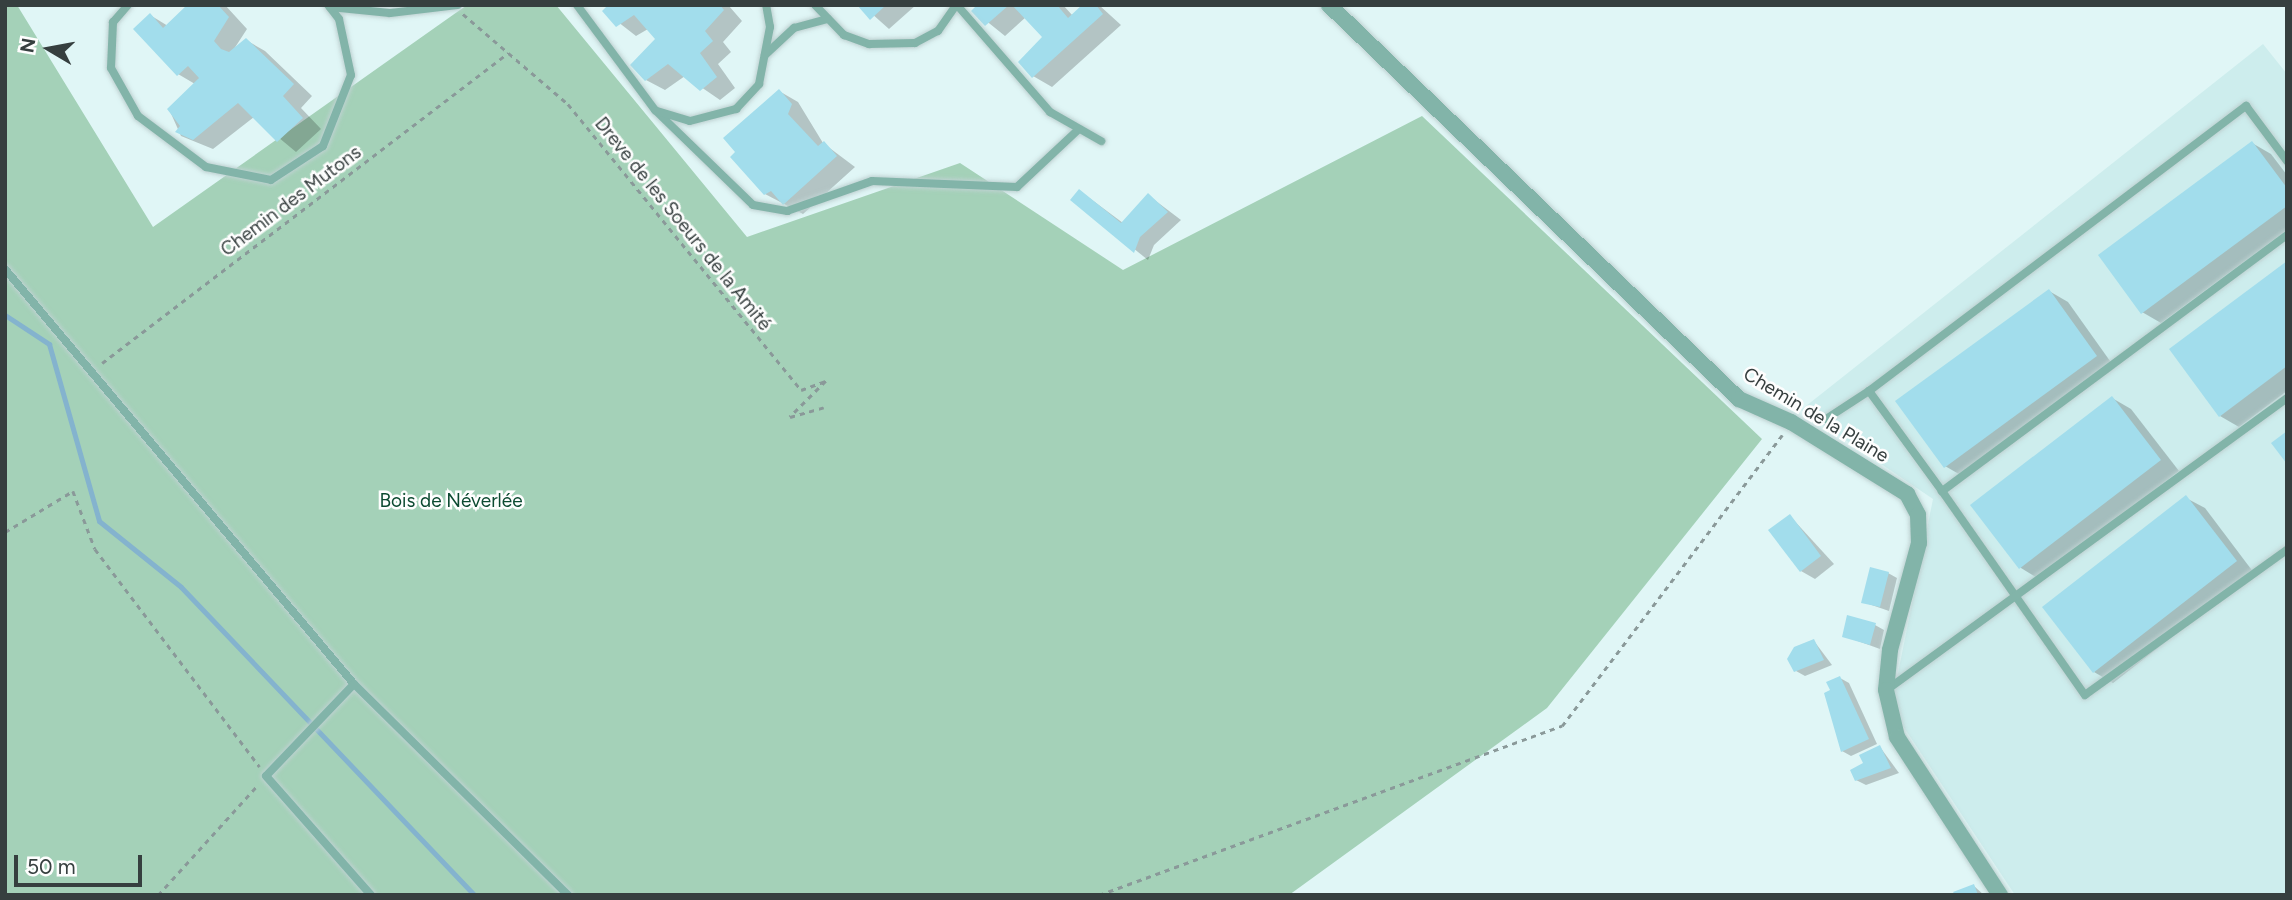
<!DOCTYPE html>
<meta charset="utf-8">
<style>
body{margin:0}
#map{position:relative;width:2292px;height:900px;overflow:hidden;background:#e0f6f6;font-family:Figtree,sans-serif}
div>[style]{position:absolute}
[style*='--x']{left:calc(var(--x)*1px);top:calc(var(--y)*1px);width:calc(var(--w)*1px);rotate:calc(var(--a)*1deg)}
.built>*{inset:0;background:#cdeded}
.green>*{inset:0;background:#a4d1b8}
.shadow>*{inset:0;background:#0003}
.stream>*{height:5px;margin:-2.5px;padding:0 2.5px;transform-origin:2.5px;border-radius:2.5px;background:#84b3ce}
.building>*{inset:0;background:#a2ddec}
.path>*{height:2.5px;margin-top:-1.25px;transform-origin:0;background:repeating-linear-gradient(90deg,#8a9999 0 5px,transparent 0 10px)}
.roads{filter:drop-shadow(0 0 2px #bed1d1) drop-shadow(0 0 2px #bed1d1)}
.lane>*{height:8px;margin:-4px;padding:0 4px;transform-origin:4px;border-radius:4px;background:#82b4a9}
.street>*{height:16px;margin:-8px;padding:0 8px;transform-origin:8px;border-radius:8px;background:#82b4a9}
span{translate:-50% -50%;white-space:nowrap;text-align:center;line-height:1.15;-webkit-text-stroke:5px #fefefe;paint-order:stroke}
.street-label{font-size:19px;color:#363f3f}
.park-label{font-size:19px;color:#0c4a31}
.frame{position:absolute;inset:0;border:7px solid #363f3f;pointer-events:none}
.north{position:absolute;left:14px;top:14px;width:70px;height:70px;-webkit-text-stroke:5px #fefefe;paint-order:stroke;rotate:280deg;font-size:19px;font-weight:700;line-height:28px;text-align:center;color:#363f3f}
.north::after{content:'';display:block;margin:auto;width:24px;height:32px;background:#363f3f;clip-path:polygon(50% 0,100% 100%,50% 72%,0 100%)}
.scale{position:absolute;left:14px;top:855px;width:128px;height:32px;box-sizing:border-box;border:4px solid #363f3f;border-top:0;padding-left:9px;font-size:21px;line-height:24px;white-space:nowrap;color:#363f3f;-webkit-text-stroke:5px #fefefe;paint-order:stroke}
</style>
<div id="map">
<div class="built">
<div style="clip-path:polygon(2263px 44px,2287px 74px,2287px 895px,2015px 895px,1891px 708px,1933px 499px,1801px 410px)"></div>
</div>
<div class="green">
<div style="clip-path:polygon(5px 5px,17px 5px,153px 227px,467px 5px,556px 5px,747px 237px,960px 163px,1123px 270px,1422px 116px,1762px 439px,1547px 708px,1289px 895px,5px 895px)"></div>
</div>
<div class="shadow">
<div style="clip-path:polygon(189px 5px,225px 5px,247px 29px,234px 49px,246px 40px,265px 51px,312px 96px,301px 108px,321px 129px,296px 152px,254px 117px,213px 149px,181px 136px,169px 109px,195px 84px,178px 74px,150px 15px,168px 26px)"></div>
<div style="clip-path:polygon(862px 5px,916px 5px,889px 29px)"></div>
<div style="clip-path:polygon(980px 5px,1063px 5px,1073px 16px,1084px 5px,1099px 5px,1121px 25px,1052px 87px,1033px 76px,1044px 37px,1026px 17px,1005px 36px,974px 11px)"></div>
<div style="clip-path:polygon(729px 6px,742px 21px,723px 42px,731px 52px,718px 64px,735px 88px,720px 100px,685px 76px,665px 90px,646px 80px,657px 39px,648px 29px,636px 36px,604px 11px)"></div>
<div style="clip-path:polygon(779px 91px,798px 102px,823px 143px,855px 167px,803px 214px,765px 194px)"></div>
<div style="clip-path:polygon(2252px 143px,2271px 154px,2287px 175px,2287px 230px,2161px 323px,2142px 312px)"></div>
<div style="clip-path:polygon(1080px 191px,1123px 223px,1148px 195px,1181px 220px,1154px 245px,1148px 260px,1073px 200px)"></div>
<div style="clip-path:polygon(2287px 263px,2287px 391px,2239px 427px,2220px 416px)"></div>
<div style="clip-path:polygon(2049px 291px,2068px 302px,2115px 368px,1964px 477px,1945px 466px)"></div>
<div style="clip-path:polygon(2112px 398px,2131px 409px,2179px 471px,2039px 579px,2021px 568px,1972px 505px)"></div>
<div style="clip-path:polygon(2186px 498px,2205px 508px,2254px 573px,2113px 683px,2094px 672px)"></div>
<div style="clip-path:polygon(1790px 516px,1834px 564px,1815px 579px,1801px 571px)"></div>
<div style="clip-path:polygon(1888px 573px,1897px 578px,1889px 611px,1863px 602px)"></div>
<div style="clip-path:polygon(1875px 625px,1884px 630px,1880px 649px,1844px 636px)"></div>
<div style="clip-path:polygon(1814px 641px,1832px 665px,1805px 676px,1796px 671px)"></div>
<div style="clip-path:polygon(1840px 678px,1849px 683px,1877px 744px,1851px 756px,1842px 751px,1832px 690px)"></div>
<div style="clip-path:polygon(1880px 747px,1899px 773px,1866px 785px,1856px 780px)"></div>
<div style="clip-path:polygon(1974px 886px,1984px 895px,1957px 895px)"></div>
</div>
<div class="stream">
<div style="--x:5;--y:315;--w:53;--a:33.4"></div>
<div style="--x:49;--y:344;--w:184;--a:74.2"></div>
<div style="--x:99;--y:521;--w:105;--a:38.8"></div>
<div style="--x:181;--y:587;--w:425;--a:46.4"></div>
</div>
<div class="building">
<div style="clip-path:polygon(187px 5px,218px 5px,229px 17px,214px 41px,221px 49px,229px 52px,246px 38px,294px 84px,283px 96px,303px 118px,277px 142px,238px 103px,193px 140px,175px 132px,180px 126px,167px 109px,199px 78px,188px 66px,177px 76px,133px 29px,150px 13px,163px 28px)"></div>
<div style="clip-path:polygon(608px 5px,720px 5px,724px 10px,705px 31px,713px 41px,700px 53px,717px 77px,700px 91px,668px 64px,645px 81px,630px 65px,655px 39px,634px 15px,616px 27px,602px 11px)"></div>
<div style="clip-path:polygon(857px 5px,886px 5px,870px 20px)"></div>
<div style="clip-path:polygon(977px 5px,1009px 5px,985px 26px,971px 11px)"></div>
<div style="clip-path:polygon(1012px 5px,1057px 5px,1068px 18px,1082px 5px,1096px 5px,1103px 14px,1032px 78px,1018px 62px,1042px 37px)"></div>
<div style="clip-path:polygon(779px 89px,792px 104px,788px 114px,818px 146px,824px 141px,837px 156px,783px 205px,771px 191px,764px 195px,730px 157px,735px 152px,723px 138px)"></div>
<div style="clip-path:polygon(2252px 141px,2287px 188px,2287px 206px,2141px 314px,2098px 255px)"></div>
<div style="clip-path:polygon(1079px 189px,1121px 223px,1148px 193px,1168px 212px,1140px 237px,1134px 253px,1070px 200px)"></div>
<div style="clip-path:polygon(2287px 261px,2287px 366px,2219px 417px,2169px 349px)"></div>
<div style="clip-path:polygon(2049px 289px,2097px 356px,1944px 468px,1895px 401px)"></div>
<div style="clip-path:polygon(2112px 396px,2161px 460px,2019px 569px,1970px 505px)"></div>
<div style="clip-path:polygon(2287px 431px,2287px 464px,2271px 443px)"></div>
<div style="clip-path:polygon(2186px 495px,2237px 561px,2093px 673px,2042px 607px)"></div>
<div style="clip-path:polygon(1790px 514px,1821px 556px,1800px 572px,1768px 530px)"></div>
<div style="clip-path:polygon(1870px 567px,1889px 572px,1880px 607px,1861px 603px)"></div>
<div style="clip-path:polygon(1847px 615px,1876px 623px,1870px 645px,1842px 637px)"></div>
<div style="clip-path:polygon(1814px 639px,1824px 660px,1794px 672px,1787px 659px,1794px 647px)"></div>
<div style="clip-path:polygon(1840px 676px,1869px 739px,1841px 752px,1824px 693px,1830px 690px,1826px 682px)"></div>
<div style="clip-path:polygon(1880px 745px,1891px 768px,1855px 781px,1850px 770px,1863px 763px,1859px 755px)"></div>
<div style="clip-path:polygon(1974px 884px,1978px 895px,1955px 895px,1953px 892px)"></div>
</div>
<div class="path">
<div style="--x:463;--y:14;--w:138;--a:40.6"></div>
<div style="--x:568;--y:104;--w:369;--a:50.8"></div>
<div style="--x:801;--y:390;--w:27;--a:-20"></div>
<div style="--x:826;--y:381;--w:51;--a:135"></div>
<div style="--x:790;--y:417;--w:35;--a:-16"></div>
<div style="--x:102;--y:363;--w:511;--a:-37.36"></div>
<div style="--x:5;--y:532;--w:79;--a:-31.1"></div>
<div style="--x:73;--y:491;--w:62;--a:69.2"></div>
<div style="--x:95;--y:549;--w:273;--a:52.9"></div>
<div style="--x:158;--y:895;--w:147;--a:-47.8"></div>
<div style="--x:1099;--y:895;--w:493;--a:-20.1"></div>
<div style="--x:1562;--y:726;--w:365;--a:-52.9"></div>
</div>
<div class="roads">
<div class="lane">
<div style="--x:128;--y:5;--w:23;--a:131"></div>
<div style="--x:113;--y:22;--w:46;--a:92.5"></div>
<div style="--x:111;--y:68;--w:55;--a:60.6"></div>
<div style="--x:138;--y:116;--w:85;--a:36.9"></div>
<div style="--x:206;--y:167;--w:66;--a:11.3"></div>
<div style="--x:271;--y:180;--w:62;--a:-33.2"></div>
<div style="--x:323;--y:146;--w:76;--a:-68.5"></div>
<div style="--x:351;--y:75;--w:57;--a:-102.1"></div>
<div style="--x:339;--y:19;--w:18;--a:-128"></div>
<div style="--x:577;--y:5;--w:131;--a:53.4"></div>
<div style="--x:655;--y:110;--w:136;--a:44.1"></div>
<div style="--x:753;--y:205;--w:35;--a:10"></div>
<div style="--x:787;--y:211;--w:90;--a:-19.4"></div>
<div style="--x:872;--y:181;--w:145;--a:2.4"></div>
<div style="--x:1017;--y:187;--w:85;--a:-43.1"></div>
<div style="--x:815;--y:5;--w:42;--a:46"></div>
<div style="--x:844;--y:35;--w:27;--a:20"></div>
<div style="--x:869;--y:44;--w:46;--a:-1.2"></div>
<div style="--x:915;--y:43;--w:26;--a:-28"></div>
<div style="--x:938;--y:31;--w:32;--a:-55"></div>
<div style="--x:957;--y:5;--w:142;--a:49"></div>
<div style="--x:1050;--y:112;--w:59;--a:29.6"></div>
<div style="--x:330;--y:7;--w:60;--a:5.7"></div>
<div style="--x:390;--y:13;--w:68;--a:-6.7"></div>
<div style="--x:765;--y:55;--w:40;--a:-43"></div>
<div style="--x:794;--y:28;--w:35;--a:-15"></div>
<div style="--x:657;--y:111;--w:34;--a:17"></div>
<div style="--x:690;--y:121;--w:48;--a:-14.6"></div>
<div style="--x:736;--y:109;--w:34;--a:-47"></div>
<div style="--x:759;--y:84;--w:58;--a:-79.1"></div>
<div style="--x:770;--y:27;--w:22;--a:-100"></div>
<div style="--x:2287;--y:235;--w:430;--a:143.4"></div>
<div style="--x:1942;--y:491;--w:249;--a:55"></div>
<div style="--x:2085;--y:695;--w:249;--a:-35.7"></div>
<div style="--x:5;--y:269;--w:542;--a:49.94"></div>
<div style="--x:354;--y:684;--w:301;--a:44.6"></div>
<div style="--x:1826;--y:419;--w:51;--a:-33.1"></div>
<div style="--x:1942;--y:491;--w:124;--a:-126.1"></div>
<div style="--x:1869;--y:391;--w:473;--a:-37.1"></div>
<div style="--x:2246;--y:106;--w:69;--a:53.3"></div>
<div style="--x:354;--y:684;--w:127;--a:133.7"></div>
<div style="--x:266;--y:776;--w:159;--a:48.6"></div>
<div style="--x:1888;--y:689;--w:494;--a:-36.1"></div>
</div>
<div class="street">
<div style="--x:1329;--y:5;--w:569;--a:43.86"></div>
<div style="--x:1739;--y:399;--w:57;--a:23.9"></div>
<div style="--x:1791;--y:422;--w:137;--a:31.8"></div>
<div style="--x:1907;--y:494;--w:24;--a:62"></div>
<div style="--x:1918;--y:515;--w:28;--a:88"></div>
<div style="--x:1919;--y:543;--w:111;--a:105.2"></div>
<div style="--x:1890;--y:650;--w:40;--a:95.7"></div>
<div style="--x:1886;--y:690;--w:48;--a:76.8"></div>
<div style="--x:1897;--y:737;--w:189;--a:56.9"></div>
</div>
</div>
<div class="street-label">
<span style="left:291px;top:201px;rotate:-37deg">Chemin des Mutons</span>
<span style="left:683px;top:224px;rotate:51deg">Dreve de les Soeurs de la Amité</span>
<span style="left:1816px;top:415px;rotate:31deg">Chemin de la Plaine</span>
</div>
<div class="park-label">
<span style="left:451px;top:501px">Bois de Néverlée</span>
</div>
<div class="frame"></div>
<div class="north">N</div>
<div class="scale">50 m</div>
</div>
